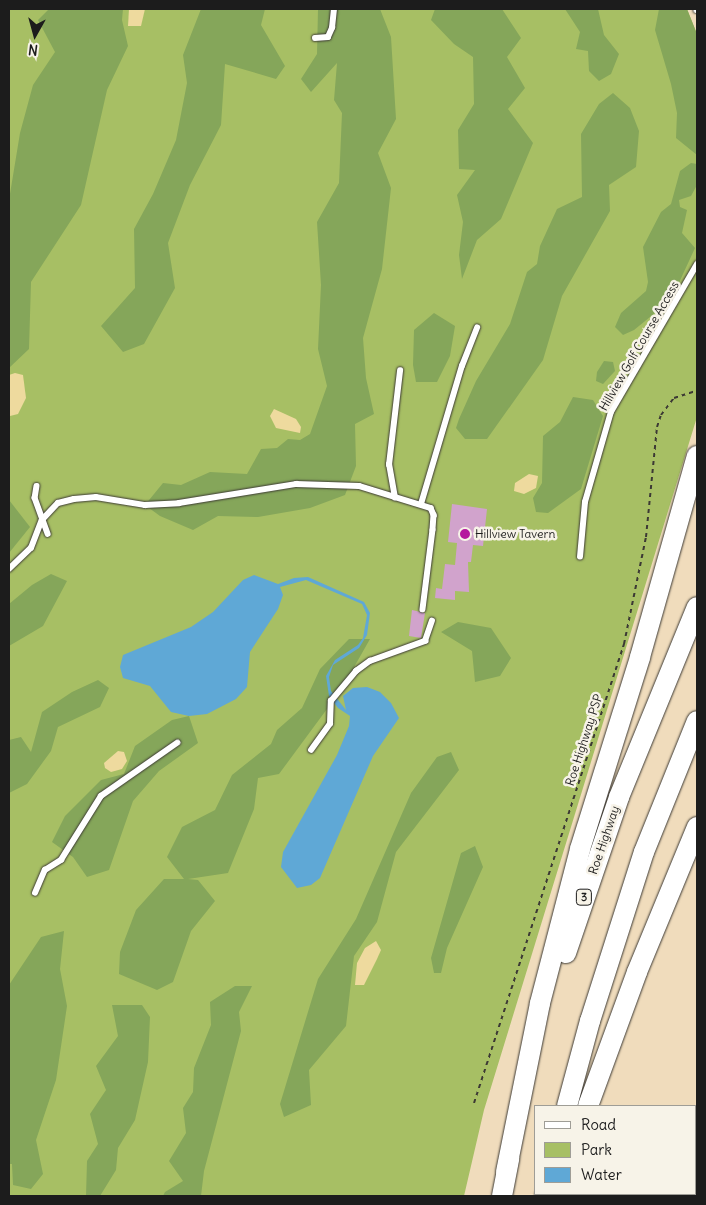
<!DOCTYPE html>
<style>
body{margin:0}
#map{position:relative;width:706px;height:1205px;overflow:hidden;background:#f0dcbc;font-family:Delius,sans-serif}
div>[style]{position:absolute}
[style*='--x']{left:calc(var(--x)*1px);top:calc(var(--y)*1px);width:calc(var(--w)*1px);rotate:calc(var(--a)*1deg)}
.green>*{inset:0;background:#a7bf64}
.forest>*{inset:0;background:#85a65a}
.sand>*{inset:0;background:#eeda9e}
.water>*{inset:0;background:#5fa8d6}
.building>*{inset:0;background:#d1a3cc}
.path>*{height:2px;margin-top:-1px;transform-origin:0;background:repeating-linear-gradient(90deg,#3c3934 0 4px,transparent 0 8px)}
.roads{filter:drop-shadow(0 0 1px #3c3934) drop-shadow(0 0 1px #3c3934)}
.service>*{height:5.5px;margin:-2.75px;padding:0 2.75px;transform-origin:2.75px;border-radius:2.75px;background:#fff}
.minor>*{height:11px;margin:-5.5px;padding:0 5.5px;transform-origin:5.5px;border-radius:5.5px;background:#fff}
.motorway>*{height:20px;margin:-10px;padding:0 10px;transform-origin:10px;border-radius:10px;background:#fff}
.dots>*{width:14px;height:14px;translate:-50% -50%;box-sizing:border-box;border:2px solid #f7f3e8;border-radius:50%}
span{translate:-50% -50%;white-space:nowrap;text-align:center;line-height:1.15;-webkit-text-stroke:5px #f7f3e8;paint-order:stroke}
.shield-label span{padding:1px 4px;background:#f7f3e8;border:1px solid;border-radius:4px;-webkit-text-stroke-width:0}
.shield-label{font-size:11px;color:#1c1c1c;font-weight:700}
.street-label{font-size:12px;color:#1c1c1c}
.poi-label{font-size:12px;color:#1c1c1c}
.left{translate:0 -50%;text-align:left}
.frame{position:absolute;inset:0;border:10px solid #1c1c1c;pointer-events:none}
.legend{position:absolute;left:534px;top:1105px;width:162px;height:90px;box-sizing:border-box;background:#f7f3e8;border:1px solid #9f9d96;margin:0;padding:6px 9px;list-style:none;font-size:15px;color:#1c1c1c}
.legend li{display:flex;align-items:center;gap:10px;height:25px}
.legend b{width:25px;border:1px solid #9f9d96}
.north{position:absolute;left:10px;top:10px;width:50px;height:50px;-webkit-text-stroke:4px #f7f3e8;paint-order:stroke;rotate:187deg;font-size:14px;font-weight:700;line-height:20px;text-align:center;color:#1c1c1c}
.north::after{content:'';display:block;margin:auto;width:18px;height:22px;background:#1c1c1c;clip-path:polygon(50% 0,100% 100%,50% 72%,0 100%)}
</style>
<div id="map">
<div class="green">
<div style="clip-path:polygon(9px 9px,687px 9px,697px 34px,697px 417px,484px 1110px,464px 1196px,9px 1196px)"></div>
</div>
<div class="forest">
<div style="clip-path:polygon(49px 9px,123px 9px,122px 20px,128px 46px,107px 90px,81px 205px,31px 282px,29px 349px,9px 368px,9px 200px,20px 133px,33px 85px,55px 52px,38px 20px)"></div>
<div style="clip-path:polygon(201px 9px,265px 9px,261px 25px,285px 66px,276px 79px,225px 64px,221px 125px,190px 185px,168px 243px,175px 288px,144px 344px,123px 352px,101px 326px,135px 288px,134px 229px,153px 194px,176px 140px,187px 83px,183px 55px)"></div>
<div style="clip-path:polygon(318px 9px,380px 9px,391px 37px,396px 119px,378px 153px,391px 188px,382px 269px,363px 338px,366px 378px,374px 414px,355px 424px,356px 466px,345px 495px,310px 508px,258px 517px,218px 516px,193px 530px,160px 516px,145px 505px,163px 483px,181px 485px,210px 472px,247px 474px,261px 449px,277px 448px,288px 439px,300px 440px,310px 434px,327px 386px,318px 349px,321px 285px,317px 222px,339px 183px,342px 113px,334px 100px,337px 63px,311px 92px,301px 79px,317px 54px)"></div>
<div style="clip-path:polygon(435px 9px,502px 9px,521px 38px,507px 57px,525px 88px,508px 109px,533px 143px,501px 219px,477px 240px,462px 279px,459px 255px,463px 222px,457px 195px,475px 170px,459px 169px,458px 130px,474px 104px,473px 57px,454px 44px,431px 20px)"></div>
<div style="clip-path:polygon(565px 9px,598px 9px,604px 35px,619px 54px,611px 74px,599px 81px,589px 71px,588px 51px,576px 49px,580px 32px)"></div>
<div style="clip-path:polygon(659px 9px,687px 9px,697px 34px,697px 155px,676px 138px,677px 113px,671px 84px,655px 30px)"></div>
<div style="clip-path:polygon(613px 93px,630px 108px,639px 131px,636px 167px,609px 185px,610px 211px,562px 296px,543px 360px,487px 439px,465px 439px,456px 428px,459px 419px,476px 381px,510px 324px,527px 272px,537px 264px,540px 246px,557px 209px,582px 197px,581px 134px,599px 104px)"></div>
<div style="clip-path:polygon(691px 163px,697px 164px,697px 185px,691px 196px,679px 200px,680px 207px,687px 210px,682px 233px,695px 248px,671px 300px,634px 330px,623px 335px,615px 327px,621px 313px,646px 291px,648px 282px,643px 247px,661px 212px,671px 204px,680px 171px)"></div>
<div style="clip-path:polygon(434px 313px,455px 326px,450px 356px,437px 382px,416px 382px,413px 365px,414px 330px)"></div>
<div style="clip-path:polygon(604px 361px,613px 362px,615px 371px,603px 384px,596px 381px,597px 372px)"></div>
<div style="clip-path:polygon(573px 397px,593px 400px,603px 416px,581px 489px,548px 513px,536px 512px,533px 498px,542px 483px,543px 436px,560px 422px)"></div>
<div style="clip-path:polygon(9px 500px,30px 527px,9px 553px)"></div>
<div style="clip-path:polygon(51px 574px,67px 581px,43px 626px,9px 646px,9px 604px,32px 585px)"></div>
<div style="clip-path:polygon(458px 622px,491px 628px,511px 658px,500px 676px,475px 682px,472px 651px,441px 632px)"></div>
<div style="clip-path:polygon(349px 639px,370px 639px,341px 690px,279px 774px,258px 778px,254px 809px,228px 873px,188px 879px,198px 880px,215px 901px,191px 931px,173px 982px,157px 990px,119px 974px,120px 952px,136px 910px,164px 879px,184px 879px,167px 857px,182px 827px,215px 810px,232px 775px,271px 744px,277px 730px,302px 708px,320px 669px)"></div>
<div style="clip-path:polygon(98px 680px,109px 688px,100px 707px,58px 727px,51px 751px,27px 784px,9px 793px,9px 740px,21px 737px,31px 752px,42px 712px,72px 692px)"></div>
<div style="clip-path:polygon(189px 716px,198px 743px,159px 771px,133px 801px,109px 870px,87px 877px,73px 857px,52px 842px,65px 816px,101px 780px,124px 774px,135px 746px,172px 720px)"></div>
<div style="clip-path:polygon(451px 752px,459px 770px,396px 852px,377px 922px,354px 956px,346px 1026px,309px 1070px,311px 1105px,284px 1117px,280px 1104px,318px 979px,356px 919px,411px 793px,437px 757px)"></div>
<div style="clip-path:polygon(475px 846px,483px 867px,447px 948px,441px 973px,434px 973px,431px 958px,461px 853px)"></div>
<div style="clip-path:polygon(64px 931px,60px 969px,67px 1006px,56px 1080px,36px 1140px,43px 1174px,31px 1189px,13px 1185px,12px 1164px,9px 1164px,9px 985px,41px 937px)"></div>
<div style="clip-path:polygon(235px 986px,252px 986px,239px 1012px,241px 1031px,204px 1171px,201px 1196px,163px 1196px,165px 1192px,183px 1181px,169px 1161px,186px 1133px,183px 1108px,193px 1092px,194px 1068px,211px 1025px,210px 1002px)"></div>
<div style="clip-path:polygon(112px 1005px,142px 1005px,150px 1017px,148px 1062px,135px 1120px,118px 1148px,116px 1170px,100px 1196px,86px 1196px,87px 1161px,98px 1144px,90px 1114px,106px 1090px,96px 1066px,118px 1036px)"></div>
</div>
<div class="sand">
<div style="clip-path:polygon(129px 9px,145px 9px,141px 26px,128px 26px)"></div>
<div style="clip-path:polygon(15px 373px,23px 375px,26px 398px,18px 414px,10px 416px,9px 375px)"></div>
<div style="clip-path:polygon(274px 409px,296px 419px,301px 427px,300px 433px,276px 428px,270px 416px)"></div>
<div style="clip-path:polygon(529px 474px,538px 476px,536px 488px,524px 494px,514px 491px,515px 483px)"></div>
<div style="clip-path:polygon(118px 751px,124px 752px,127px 761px,122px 769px,111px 772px,105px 768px,104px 763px)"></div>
<div style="clip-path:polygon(376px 941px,381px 950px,377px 959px,364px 985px,355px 985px,357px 963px,365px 948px)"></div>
</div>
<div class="water">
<div style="clip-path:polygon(254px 575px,278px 584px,294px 578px,308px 577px,364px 602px,370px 613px,367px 635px,359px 648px,333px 665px,329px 677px,331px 691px,346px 710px,343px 696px,353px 688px,367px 687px,380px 692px,391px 703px,399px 718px,373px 756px,320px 878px,311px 885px,297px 888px,281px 867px,283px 852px,337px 755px,349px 726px,350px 716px,338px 708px,329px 696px,326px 676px,335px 660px,358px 645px,363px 638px,367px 615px,362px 604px,306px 580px,280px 587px,283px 595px,278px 609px,250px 652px,247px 687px,236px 699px,207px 714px,189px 716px,171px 712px,150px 686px,123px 678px,120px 667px,123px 655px,191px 627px,213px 612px,243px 580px)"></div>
</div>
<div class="building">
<div style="clip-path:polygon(452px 504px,487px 509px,483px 546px,473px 545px,471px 562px,468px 562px,469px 592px,455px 591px,455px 600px,435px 598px,436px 588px,442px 589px,445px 564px,455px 565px,457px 543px,448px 542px)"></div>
<div style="clip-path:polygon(412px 610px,425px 613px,421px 638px,409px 636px)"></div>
</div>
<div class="path">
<div style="--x:474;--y:1103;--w:483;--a:-71.9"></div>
<div style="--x:624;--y:644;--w:109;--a:-78.4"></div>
<div style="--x:646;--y:537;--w:111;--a:-84.3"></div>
<div style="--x:657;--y:427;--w:13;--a:-72"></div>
<div style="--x:661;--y:415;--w:21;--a:-53"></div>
<div style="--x:674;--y:398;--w:22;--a:-18"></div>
</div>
<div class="roads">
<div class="service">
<div style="--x:697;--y:9;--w:1;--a:90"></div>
<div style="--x:315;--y:38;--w:13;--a:-4"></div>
<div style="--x:328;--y:37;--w:10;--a:-66"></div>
<div style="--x:332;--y:28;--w:19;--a:-84"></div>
<div style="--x:37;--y:486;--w:12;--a:99"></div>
<div style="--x:35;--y:498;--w:38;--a:70"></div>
<div style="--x:395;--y:498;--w:34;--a:-100"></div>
<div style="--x:389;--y:465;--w:95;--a:-83.3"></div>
<div style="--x:421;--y:504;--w:144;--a:-73.5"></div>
<div style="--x:462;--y:366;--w:41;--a:-68.5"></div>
<div style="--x:580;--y:557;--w:55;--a:-84.8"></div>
<div style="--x:585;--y:502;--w:94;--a:-73.9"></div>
<div style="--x:611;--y:412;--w:171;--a:-59.8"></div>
<div style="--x:9;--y:569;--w:30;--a:-44"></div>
<div style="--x:31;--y:548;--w:30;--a:-69"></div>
<div style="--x:42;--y:520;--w:23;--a:-47"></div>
<div style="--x:58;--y:503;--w:16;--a:-14"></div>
<div style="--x:74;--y:499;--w:22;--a:-5"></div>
<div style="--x:96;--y:497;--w:50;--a:9.3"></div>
<div style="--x:145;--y:505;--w:34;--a:-3"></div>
<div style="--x:179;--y:503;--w:119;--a:-9.2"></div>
<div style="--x:296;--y:484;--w:63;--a:1.8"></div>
<div style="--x:359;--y:486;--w:75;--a:17"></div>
<div style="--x:431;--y:508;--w:8;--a:67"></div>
<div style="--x:434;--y:515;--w:15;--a:94"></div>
<div style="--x:433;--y:530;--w:80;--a:97.2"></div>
<div style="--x:311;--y:750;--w:32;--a:-54"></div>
<div style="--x:330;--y:724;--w:23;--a:-88"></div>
<div style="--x:331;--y:701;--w:39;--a:-50"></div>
<div style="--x:356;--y:671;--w:17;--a:-36"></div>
<div style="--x:370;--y:661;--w:59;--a:-20"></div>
<div style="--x:425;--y:641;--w:21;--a:-71"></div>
<div style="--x:35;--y:893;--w:25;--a:-67"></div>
<div style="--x:45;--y:870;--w:19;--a:-32"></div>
<div style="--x:61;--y:860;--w:75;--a:-58"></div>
<div style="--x:101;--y:796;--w:93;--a:-34.9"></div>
</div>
<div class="minor">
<div style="--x:695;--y:1148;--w:10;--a:-79"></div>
<div style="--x:683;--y:1196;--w:2;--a:-90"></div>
</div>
<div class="motorway">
<div style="--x:566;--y:953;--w:165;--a:-71.2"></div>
<div style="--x:619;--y:797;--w:205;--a:-67.7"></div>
<div style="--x:567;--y:1106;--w:88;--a:-74.9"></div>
<div style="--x:590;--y:1021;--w:177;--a:-72.3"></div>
<div style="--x:644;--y:852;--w:141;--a:-68"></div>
<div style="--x:588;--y:1106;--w:143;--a:-69.9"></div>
<div style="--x:637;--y:972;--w:157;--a:-67.5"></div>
<div style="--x:506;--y:1172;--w:172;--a:-78.6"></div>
<div style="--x:540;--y:1003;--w:159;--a:-75.4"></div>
<div style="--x:580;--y:849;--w:201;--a:-72.6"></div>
<div style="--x:640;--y:657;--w:209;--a:-74.2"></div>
<div style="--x:502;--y:1196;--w:38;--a:-79"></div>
<div style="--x:545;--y:1196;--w:2;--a:-63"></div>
<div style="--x:560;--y:1196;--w:2;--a:-90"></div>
</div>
</div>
<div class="dots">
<div style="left:465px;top:534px;background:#b5179e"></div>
</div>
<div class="shield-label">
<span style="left:584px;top:897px">3</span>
</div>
<div class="street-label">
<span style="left:639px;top:346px;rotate:-60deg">Hillview Golf Course Access</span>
<span style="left:584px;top:740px;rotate:-72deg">Roe Highway PSP</span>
<span style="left:604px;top:840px;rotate:-71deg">Roe Highway</span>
</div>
<div class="poi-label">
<span class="left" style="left:475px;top:534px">Hillview Tavern</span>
</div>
<div class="frame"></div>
<ul class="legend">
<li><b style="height:6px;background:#fff"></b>Road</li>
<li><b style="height:14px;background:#a7bf64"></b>Park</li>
<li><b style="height:14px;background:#5fa8d6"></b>Water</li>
</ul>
<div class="north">N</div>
</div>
